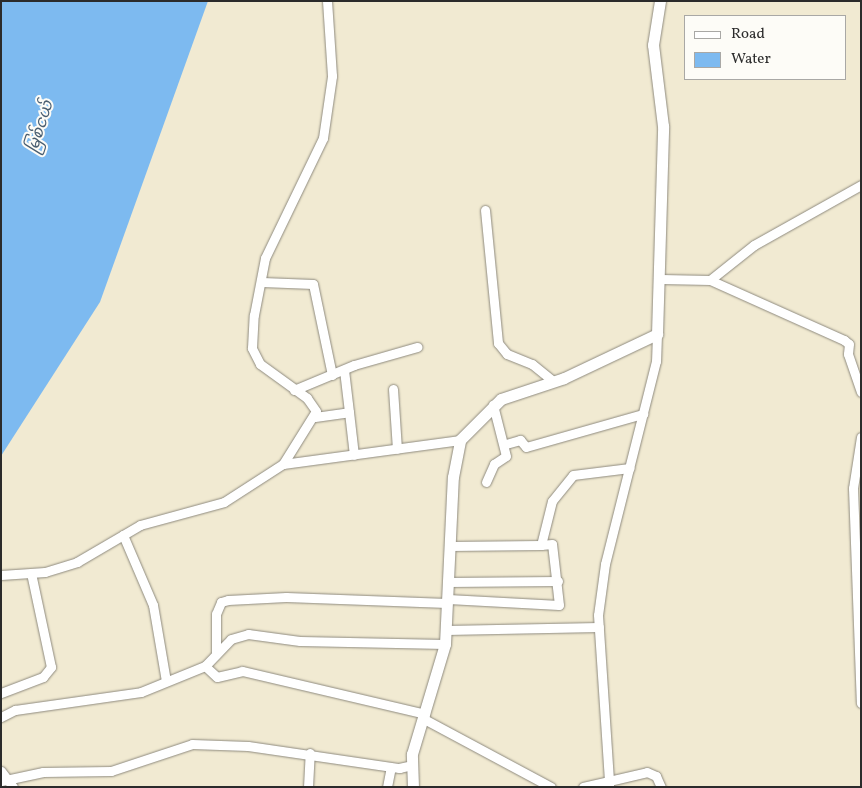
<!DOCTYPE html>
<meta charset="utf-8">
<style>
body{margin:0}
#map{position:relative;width:862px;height:788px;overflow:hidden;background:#f1ead2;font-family:Vollkorn,"Noto Sans Myanmar",serif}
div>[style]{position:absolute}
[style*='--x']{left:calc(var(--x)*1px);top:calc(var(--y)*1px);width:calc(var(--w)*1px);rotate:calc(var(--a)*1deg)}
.water>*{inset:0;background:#7dbaf0}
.roads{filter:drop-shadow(0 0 1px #8e8a7e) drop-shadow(0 0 1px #8e8a7e)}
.minor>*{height:9px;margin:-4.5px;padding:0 4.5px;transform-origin:4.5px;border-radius:4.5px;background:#fff}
.tertiary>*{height:11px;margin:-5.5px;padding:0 5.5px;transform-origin:5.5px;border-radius:5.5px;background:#fff}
span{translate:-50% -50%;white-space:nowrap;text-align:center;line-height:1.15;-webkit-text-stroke:4px #fdfcf7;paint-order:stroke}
.water-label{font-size:16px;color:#485d70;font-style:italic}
.frame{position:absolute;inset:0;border:2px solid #2b2b2b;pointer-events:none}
.legend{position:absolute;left:684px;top:15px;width:162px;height:65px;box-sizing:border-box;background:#fdfcf7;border:1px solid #a9a8a5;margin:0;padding:6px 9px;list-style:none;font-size:15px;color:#2b2b2b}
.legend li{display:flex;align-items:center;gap:10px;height:25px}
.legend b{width:25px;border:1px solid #a9a8a5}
</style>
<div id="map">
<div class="water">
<div style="clip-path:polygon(1px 1px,208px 1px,100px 302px,1px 456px)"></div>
</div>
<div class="roads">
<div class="minor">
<div style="--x:485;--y:210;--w:134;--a:84.4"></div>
<div style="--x:498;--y:343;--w:14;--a:51"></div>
<div style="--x:507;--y:354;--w:27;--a:22"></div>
<div style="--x:532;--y:364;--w:27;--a:39"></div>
<div style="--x:661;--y:279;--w:49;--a:1.2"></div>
<div style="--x:710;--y:280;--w:56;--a:-38.5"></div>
<div style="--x:754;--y:245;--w:123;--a:-29.3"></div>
<div style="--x:710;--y:280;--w:147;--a:24.1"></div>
<div style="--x:844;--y:340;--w:6;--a:39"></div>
<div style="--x:849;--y:344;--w:10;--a:96"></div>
<div style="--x:848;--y:354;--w:40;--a:71.1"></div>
<div style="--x:262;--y:282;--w:51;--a:2.2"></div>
<div style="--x:313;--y:284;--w:93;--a:78.2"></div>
<div style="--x:657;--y:334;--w:27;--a:92"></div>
<div style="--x:656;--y:361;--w:209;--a:104.1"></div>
<div style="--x:605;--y:564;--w:51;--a:97.8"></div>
<div style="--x:598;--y:615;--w:166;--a:86.2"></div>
<div style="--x:609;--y:781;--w:39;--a:-13"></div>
<div style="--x:647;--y:772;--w:10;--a:24"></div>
<div style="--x:656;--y:776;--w:12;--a:66"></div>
<div style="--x:393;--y:389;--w:60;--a:86.2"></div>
<div style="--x:294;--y:390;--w:65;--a:-22.6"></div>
<div style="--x:354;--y:365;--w:66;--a:-15.9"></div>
<div style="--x:349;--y:412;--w:43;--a:83.4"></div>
<div style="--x:315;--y:417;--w:34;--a:-8"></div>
<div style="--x:349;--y:412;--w:42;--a:-96.8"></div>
<div style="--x:861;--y:437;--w:52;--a:98.9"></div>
<div style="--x:853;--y:488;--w:215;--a:87.9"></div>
<div style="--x:506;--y:444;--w:15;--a:-16"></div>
<div style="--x:520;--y:440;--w:9;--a:49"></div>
<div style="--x:526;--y:447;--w:122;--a:-15.8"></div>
<div style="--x:283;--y:464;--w:62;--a:-58.1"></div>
<div style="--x:316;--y:411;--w:16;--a:-125"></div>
<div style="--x:307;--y:398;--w:58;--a:-144.1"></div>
<div style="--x:260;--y:364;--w:18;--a:-117"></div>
<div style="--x:252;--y:348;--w:33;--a:-87"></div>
<div style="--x:254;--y:315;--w:58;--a:-79.1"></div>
<div style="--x:265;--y:258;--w:133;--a:-64.2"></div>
<div style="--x:323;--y:138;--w:63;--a:-81.7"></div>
<div style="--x:332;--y:76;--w:75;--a:-93.8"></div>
<div style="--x:486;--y:482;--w:20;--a:-66"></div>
<div style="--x:494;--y:464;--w:14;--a:-34"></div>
<div style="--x:506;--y:456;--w:53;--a:-104.3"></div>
<div style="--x:123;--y:535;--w:76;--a:66.8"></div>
<div style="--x:153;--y:605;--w:77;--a:80.3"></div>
<div style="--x:450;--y:546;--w:91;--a:-0.6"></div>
<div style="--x:541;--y:545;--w:45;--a:-76"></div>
<div style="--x:552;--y:501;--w:33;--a:-51"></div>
<div style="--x:573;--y:475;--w:57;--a:-7"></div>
<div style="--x:1;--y:575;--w:44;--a:-3.9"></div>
<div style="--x:45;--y:572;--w:34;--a:-17"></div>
<div style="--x:77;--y:562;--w:73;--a:-30.4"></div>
<div style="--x:140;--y:525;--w:87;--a:-15.3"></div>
<div style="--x:224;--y:502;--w:70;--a:-32.8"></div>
<div style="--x:283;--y:464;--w:179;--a:-7.7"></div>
<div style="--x:448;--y:582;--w:110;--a:-0.5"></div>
<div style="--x:448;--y:599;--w:111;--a:3.1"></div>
<div style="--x:559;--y:605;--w:61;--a:-96.5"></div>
<div style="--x:552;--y:544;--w:11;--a:175"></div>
<div style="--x:446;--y:630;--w:153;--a:-1.1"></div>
<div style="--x:216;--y:654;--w:40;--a:-90"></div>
<div style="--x:216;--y:614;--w:13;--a:-67"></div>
<div style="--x:221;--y:602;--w:7;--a:-16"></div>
<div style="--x:228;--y:600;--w:58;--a:-3"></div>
<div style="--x:286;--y:597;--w:161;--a:2.1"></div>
<div style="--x:205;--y:666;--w:37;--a:-46"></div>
<div style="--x:231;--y:639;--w:18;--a:-16"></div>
<div style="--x:248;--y:634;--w:52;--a:7.7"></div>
<div style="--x:300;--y:641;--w:145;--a:1.2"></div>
<div style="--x:1;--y:693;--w:45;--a:-20.9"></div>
<div style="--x:43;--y:677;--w:13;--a:-51"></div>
<div style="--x:51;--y:667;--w:96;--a:-102"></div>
<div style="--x:1;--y:717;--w:16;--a:-27"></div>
<div style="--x:15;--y:710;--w:127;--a:-8.1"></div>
<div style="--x:141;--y:692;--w:69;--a:-22.1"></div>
<div style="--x:205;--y:666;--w:16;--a:43"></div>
<div style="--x:217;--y:677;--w:26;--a:-13"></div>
<div style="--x:242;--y:671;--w:188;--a:13.2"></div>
<div style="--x:424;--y:719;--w:144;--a:28.2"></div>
<div style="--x:1;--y:771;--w:20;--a:53"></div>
<div style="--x:1;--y:781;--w:43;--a:-12.1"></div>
<div style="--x:43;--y:772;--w:68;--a:-0.8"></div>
<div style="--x:111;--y:771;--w:85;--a:-18.4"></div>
<div style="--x:192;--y:744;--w:56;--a:2"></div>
<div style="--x:248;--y:746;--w:153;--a:8.3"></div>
<div style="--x:399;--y:768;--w:13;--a:-13"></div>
<div style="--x:308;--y:787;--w:34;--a:-87"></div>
<div style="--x:387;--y:787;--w:20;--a:-79"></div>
<div style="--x:583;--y:787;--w:27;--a:-13"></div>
<div style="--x:609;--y:781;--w:6;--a:90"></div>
</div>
<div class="tertiary">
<div style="--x:413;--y:787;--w:33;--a:-92"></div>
<div style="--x:412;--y:754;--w:115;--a:-73.3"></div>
<div style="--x:445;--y:644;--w:167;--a:-87.3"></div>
<div style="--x:453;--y:477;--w:38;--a:-79"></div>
<div style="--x:460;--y:440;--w:58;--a:-45"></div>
<div style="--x:501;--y:399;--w:66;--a:-18.4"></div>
<div style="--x:564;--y:378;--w:103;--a:-25.3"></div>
<div style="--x:657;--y:334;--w:208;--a:-88.3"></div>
<div style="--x:663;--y:126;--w:82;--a:-97"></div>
<div style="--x:653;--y:45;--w:45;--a:-81"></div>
</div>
</div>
<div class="water-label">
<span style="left:41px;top:127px;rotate:-72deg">မြစ်ငယ်</span>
</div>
<div class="frame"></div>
<ul class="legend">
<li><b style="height:6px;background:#fff"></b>Road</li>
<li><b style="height:14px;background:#7dbaf0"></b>Water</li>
</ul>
</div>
